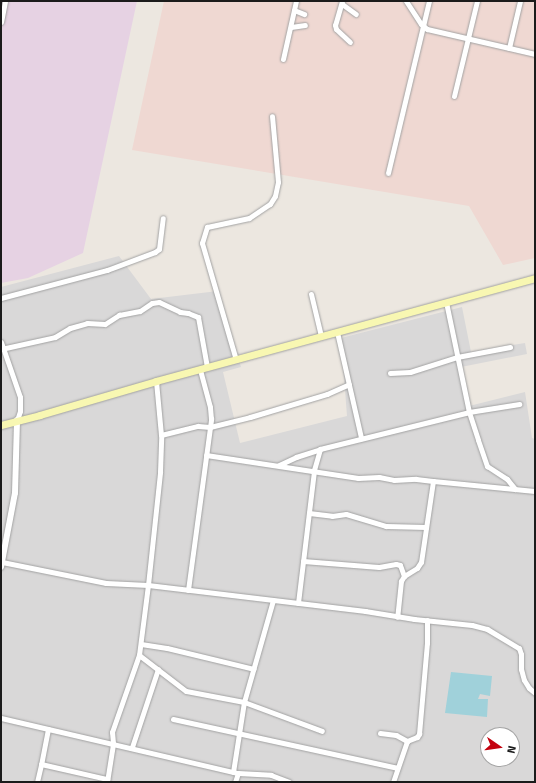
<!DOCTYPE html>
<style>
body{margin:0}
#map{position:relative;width:536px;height:783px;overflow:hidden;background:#ece7e0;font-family:Signika,sans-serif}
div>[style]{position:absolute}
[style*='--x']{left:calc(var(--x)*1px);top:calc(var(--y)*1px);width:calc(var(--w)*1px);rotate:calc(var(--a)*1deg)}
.residential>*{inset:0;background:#d9d8d8}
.industrial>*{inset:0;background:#e6d2e3}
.military>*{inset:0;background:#efd8d2}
.water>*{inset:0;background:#a0d1da}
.roads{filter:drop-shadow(0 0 1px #a2a2a2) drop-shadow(0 0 1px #a2a2a2)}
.minor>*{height:5px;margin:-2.5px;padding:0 2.5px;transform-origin:2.5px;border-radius:2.5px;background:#fff}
.tertiary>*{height:6px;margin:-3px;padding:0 3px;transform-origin:3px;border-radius:3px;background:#fff}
.secondary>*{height:7px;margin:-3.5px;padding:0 3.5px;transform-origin:3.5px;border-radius:3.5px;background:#f8f7b2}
span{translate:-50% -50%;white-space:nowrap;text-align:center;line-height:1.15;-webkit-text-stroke:3px #fff;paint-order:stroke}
.frame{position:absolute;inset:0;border:2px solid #1b1b1b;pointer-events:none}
.north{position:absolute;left:480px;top:727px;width:40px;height:40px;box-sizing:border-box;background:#fff;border:1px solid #a4a4a4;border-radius:50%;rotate:103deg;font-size:11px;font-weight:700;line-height:16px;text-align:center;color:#1b1b1b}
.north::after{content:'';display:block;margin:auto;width:14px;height:18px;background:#c4020f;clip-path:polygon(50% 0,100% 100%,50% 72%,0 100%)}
</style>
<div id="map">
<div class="residential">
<div style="clip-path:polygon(evenodd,119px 256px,151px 299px,218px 291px,241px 367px,223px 372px,240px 443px,347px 416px,341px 338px,462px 307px,471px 352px,525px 343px,527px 354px,461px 367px,469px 406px,525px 392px,532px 438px,535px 439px,535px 782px,1px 782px,1px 287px,119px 256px,488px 735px,512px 735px,512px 759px,488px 759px,488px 735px)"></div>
</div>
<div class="industrial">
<div style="clip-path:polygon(1px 1px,137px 1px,83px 253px,28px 278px,1px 283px)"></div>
</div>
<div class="military">
<div style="clip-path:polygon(164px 1px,535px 1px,535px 258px,503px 265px,469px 206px,132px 150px)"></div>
</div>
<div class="water">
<div style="clip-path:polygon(451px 672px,492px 676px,490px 696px,480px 694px,478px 699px,488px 699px,487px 717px,445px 713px)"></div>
</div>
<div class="roads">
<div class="minor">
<div style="--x:342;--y:1;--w:25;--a:106"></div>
<div style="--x:335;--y:25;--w:4;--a:76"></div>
<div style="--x:336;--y:29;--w:19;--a:43"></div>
<div style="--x:406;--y:1;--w:27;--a:57"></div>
<div style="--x:421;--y:24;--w:8;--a:40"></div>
<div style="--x:427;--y:29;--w:111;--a:13"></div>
<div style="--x:342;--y:4;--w:17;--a:36"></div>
<div style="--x:294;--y:10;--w:11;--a:22"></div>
<div style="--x:1;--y:22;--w:21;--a:-79"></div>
<div style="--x:291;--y:27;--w:14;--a:-8"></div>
<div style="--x:509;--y:48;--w:48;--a:-76.8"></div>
<div style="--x:283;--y:59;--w:59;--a:-77.4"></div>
<div style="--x:454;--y:96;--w:98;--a:-76.4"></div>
<div style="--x:388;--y:173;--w:177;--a:-76.6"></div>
<div style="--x:311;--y:294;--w:43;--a:76.6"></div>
<div style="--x:1;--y:298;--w:110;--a:-14.8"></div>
<div style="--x:107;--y:270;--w:51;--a:-20.6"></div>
<div style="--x:155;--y:252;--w:5;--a:-37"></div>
<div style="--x:159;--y:249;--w:31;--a:-83"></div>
<div style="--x:446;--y:302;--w:112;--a:78.2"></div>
<div style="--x:469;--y:412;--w:29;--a:72"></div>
<div style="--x:478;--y:440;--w:28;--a:71"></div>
<div style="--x:487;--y:466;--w:24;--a:33"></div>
<div style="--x:507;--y:479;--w:13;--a:51"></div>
<div style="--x:337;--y:332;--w:109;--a:77.2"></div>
<div style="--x:1;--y:342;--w:58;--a:70.9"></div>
<div style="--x:20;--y:397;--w:14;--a:90"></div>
<div style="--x:20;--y:411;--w:9;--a:108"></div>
<div style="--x:1;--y:349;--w:55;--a:-12.5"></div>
<div style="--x:55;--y:337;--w:17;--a:-31"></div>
<div style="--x:70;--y:328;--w:18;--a:-16"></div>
<div style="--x:87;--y:323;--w:18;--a:3"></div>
<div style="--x:105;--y:324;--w:17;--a:-33"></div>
<div style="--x:119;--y:315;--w:21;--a:-11"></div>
<div style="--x:140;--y:311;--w:14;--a:-34"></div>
<div style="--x:152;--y:303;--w:7;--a:-8"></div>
<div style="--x:159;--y:302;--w:23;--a:25"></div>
<div style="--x:180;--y:312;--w:8;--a:7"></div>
<div style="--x:188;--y:313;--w:11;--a:22"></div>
<div style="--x:198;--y:317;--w:51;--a:79.8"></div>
<div style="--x:236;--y:360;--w:122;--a:-106.2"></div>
<div style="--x:202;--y:243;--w:17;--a:-73"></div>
<div style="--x:207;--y:227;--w:43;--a:-12.1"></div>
<div style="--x:249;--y:218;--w:25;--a:-34"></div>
<div style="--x:270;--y:204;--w:9;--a:-58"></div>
<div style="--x:275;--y:196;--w:14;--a:-78"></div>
<div style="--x:278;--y:182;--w:66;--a:-95.2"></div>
<div style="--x:390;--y:373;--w:20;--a:-3"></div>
<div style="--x:410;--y:372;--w:49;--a:-17.7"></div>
<div style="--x:457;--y:357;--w:54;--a:-10.7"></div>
<div style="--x:161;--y:435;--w:38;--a:-14"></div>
<div style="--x:198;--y:426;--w:12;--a:5"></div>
<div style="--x:210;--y:427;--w:41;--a:-14"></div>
<div style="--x:250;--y:417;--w:80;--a:-16.6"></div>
<div style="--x:327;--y:394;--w:24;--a:-24"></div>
<div style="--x:206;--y:455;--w:154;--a:8.6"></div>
<div style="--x:358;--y:478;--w:21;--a:-3"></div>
<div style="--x:379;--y:477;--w:15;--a:11"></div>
<div style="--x:394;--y:480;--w:22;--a:-3"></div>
<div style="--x:416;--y:479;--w:17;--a:7"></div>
<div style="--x:433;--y:481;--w:82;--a:98.4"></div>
<div style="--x:421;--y:562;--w:7;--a:124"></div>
<div style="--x:417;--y:568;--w:15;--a:148"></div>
<div style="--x:404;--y:576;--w:6;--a:121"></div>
<div style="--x:401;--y:581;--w:36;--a:96"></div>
<div style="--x:279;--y:465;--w:19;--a:-25"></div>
<div style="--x:296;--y:457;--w:25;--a:-18"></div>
<div style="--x:433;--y:481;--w:102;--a:5.6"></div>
<div style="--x:309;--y:513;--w:23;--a:7"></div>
<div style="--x:332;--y:516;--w:14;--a:-8"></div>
<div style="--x:346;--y:514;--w:42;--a:16.7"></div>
<div style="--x:386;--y:526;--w:40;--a:1.4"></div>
<div style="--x:303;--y:561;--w:76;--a:4.5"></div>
<div style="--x:379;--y:567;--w:17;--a:-10"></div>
<div style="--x:396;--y:564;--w:4;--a:14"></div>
<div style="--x:400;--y:565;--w:12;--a:70"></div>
<div style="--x:2;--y:562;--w:106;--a:11.4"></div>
<div style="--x:106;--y:583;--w:42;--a:2.7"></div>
<div style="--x:148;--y:585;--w:114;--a:-83.9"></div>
<div style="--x:160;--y:472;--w:37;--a:-88"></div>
<div style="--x:161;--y:435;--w:54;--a:-95.3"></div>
<div style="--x:188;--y:590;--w:173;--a:-82.3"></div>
<div style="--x:211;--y:419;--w:12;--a:-95"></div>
<div style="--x:210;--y:407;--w:39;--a:-105"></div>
<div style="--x:298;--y:603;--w:134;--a:-83.1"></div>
<div style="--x:314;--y:470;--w:22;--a:-74"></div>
<div style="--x:320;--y:449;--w:154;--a:-13.9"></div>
<div style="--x:469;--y:412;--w:51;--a:-9.1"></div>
<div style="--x:141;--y:644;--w:26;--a:9"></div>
<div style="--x:167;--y:648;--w:89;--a:13.6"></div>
<div style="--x:139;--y:655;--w:59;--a:37.5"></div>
<div style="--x:186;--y:691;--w:59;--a:10.7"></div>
<div style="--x:244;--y:702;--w:83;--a:20.4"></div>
<div style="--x:1;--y:718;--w:243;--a:13.1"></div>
<div style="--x:238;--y:773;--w:33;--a:3"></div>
<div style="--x:271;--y:775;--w:19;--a:21"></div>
<div style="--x:173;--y:719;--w:229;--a:12.3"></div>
<div style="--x:48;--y:729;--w:36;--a:101"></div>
<div style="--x:41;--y:764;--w:68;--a:12.8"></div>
<div style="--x:380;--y:733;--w:16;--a:7"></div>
<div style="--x:396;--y:735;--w:13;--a:29"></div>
<div style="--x:407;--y:741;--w:11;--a:-22"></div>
<div style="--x:417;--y:737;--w:4;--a:-56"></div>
<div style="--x:419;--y:734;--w:91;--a:-85"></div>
<div style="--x:427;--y:643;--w:23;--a:-90"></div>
<div style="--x:132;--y:747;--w:82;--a:-71.6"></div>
<div style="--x:233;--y:772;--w:71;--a:-81.1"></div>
<div style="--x:244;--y:702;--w:106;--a:-74.1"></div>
<div style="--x:37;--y:782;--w:18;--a:-77"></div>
<div style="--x:107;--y:782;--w:39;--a:-81"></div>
<div style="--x:113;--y:743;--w:11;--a:-95"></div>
<div style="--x:112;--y:732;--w:82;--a:-70.7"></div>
<div style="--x:139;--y:655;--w:71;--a:-82.7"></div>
<div style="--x:148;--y:585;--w:219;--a:6.8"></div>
<div style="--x:365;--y:611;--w:50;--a:9.3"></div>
<div style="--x:414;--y:619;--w:58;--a:5.9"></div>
<div style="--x:472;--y:625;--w:16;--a:15"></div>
<div style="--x:487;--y:629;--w:37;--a:31"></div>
<div style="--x:519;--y:648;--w:6;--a:72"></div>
<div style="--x:521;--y:654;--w:15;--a:90"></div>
<div style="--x:521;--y:669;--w:11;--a:75"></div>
<div style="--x:524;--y:680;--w:9;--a:58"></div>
<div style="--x:529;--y:688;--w:8;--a:40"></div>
<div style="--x:235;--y:782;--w:9;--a:-72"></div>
<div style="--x:393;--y:782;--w:43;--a:-71.1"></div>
</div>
<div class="tertiary">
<div style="--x:1;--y:567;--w:75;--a:-79.3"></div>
<div style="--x:15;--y:493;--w:73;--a:-88.4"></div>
</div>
<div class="secondary">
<div style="--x:1;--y:425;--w:40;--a:-14.4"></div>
<div style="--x:40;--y:415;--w:121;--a:-16.3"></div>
<div style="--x:156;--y:381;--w:393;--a:-15.2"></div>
</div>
</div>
<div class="frame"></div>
<div class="north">N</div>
</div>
